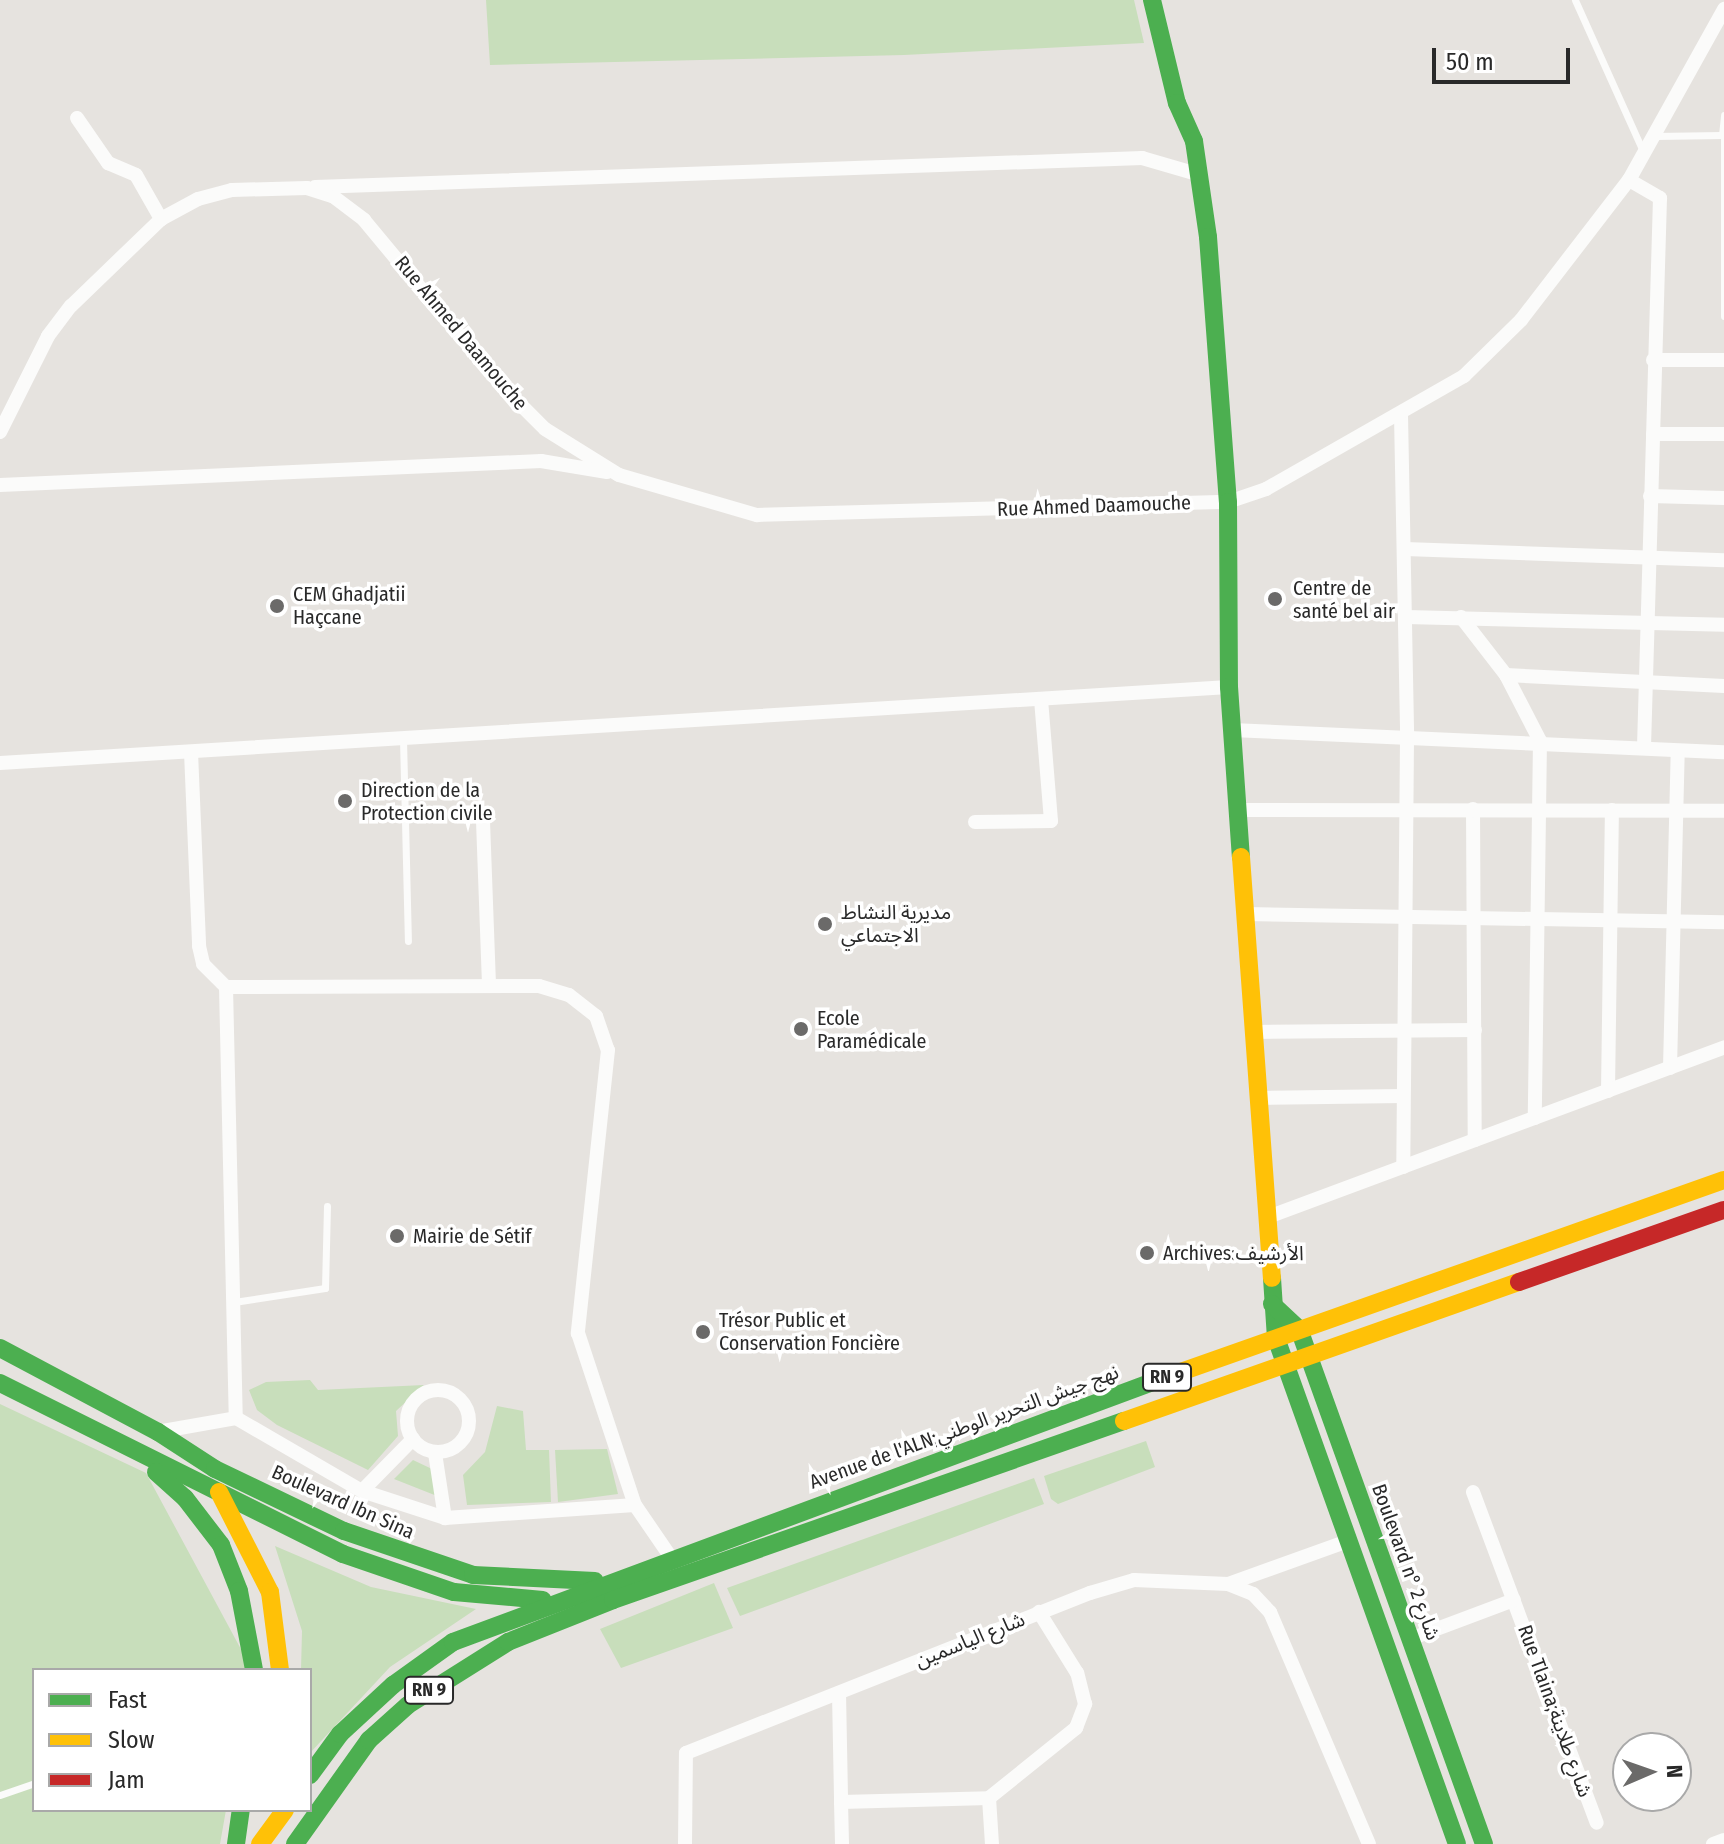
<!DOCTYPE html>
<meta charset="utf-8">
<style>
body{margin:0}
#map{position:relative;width:1724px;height:1844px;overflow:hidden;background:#e6e3df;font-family:"Fira Sans Condensed","Noto Sans Arabic",sans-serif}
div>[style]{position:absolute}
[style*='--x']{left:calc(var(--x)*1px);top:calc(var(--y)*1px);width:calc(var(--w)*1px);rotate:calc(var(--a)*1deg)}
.green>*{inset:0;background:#c8debb}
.lane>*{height:7px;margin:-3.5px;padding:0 3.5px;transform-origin:3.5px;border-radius:3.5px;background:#fbfbfa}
.street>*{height:14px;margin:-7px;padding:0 7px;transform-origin:7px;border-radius:7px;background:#fbfbfa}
.street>.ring{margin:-7px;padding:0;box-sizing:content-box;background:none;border:14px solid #fbfbfa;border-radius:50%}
.fast>*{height:18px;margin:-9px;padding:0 9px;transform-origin:9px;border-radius:9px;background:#4caf50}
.slow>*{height:18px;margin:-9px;padding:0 9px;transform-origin:9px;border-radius:9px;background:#ffc107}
.jam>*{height:18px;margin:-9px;padding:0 9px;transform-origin:9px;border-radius:9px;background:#c62828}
.dots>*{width:22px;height:22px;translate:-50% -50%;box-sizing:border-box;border:4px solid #fff;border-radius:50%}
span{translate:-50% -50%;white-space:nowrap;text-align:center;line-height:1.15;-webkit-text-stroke:7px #fff;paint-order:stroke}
.shield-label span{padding:2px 6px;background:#fff;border:2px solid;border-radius:6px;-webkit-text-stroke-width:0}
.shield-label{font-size:18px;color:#292929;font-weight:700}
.street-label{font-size:20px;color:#292929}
.poi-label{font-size:20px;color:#292929}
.left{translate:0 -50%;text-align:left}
.legend{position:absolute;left:32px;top:1668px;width:280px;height:144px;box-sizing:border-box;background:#fff;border:2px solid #a9a9a9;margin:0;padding:10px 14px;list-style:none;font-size:24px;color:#292929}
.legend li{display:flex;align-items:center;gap:16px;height:40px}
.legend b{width:40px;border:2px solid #a9a9a9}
.north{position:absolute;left:1612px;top:1732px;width:80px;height:80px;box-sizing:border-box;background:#fff;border:2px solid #a9a9a9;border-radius:50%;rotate:88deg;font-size:22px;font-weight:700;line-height:32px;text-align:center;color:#292929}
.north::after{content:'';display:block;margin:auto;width:28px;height:36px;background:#6b6a69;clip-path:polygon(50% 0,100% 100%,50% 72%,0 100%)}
.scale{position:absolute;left:1432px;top:48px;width:138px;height:36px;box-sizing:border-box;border:4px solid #292929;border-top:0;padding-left:10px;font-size:24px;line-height:28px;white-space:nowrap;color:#292929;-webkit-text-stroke:6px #fff;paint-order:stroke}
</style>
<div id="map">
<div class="green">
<div style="clip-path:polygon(486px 0,1134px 0,1144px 43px,904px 55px,490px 65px)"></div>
<div style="clip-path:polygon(310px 1380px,318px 1390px,424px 1385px,396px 1411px,398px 1436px,368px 1470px,277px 1425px,257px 1410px,249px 1390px,266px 1382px)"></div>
<div style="clip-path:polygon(0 1404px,146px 1473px,250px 1666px,250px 1670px,34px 1670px,34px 1810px,226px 1810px,220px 1844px,0 1844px)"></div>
<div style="clip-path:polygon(497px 1406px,523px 1411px,526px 1450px,549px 1450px,551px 1502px,467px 1505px,463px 1475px,485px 1452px)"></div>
<div style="clip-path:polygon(1146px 1441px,1155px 1467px,1058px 1504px,1051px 1499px,1044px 1476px)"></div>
<div style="clip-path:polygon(607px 1449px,618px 1494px,558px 1502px,555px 1450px)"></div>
<div style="clip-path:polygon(413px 1460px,432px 1469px,437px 1496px,394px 1479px)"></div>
<div style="clip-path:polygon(1034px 1478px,1044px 1504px,740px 1616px,727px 1588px)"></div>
<div style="clip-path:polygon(275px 1546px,371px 1587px,476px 1609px,390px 1667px,310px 1753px,310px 1670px,301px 1670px,302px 1631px)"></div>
<div style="clip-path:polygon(714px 1583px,733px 1628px,621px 1668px,600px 1629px)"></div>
</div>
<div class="lane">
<div style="--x:1575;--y:0;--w:166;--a:65.8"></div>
<div style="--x:1724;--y:135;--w:181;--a:90"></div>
<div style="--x:1655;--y:136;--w:67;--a:-0.9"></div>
<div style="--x:1722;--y:135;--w:20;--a:-84"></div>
<div style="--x:403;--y:739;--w:202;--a:88.6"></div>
<div style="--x:234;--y:1302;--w:92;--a:-8.7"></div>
<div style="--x:325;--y:1288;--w:82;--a:-88.6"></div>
<div style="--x:0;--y:1795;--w:36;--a:-19"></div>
</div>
<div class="street">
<div style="--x:77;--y:118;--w:55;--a:55.4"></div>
<div style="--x:108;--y:163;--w:30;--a:23"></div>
<div style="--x:136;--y:175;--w:51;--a:60.4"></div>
<div style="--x:1629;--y:180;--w:36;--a:30"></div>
<div style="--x:1660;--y:198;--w:550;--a:91.67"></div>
<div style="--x:315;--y:187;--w:828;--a:-2.01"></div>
<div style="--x:1142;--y:158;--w:60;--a:16.3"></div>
<div style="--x:1653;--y:360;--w:71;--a:0"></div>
<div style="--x:1401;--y:415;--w:325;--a:88.9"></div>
<div style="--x:1407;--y:740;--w:427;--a:90.5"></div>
<div style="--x:0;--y:432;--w:107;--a:-63.4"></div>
<div style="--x:48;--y:336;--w:38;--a:-53"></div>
<div style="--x:71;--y:306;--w:125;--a:-44"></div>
<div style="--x:161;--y:219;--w:42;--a:-28.4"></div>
<div style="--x:198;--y:199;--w:35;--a:-15"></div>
<div style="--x:232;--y:190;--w:75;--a:-1.5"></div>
<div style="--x:307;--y:188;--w:28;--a:18"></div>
<div style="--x:334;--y:197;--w:38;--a:37"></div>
<div style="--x:364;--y:220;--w:214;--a:50.3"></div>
<div style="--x:501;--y:385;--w:62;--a:45"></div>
<div style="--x:545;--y:429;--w:87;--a:31.9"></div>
<div style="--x:619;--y:475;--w:144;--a:16.2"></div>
<div style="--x:757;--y:515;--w:471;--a:-1.6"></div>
<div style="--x:1228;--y:502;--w:40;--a:-18.9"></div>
<div style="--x:1266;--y:489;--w:228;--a:-29.7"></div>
<div style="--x:1464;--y:376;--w:80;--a:-44.5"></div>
<div style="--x:1521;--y:320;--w:177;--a:-52.4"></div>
<div style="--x:1629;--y:180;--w:196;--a:-60.9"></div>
<div style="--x:1653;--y:434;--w:71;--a:0"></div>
<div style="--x:0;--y:485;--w:542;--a:-2.54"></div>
<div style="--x:541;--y:461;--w:67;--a:9.5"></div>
<div style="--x:1650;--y:496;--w:74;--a:1.5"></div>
<div style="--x:1405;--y:549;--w:319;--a:2"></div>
<div style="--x:1406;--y:617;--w:318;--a:1.4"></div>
<div style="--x:1461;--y:617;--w:73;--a:52.2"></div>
<div style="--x:1506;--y:675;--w:74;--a:62.7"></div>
<div style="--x:1540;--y:741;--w:377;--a:90.8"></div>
<div style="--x:1506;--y:675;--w:218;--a:2.9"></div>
<div style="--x:1232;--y:730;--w:492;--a:2.6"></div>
<div style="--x:191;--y:752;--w:194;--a:87.6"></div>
<div style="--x:199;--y:946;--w:18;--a:77"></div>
<div style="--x:203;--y:964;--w:33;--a:45"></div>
<div style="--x:226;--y:987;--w:313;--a:-0.2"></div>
<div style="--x:539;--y:986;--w:31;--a:17"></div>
<div style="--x:569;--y:995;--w:34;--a:38"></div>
<div style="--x:596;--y:1016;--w:36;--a:71"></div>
<div style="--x:608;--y:1050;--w:285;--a:96.1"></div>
<div style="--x:578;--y:1333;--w:181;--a:71.7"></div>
<div style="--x:635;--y:1505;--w:65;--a:55.6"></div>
<div style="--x:0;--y:763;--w:1231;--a:-3.54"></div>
<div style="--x:1473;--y:809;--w:331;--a:89.7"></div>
<div style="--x:1238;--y:810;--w:486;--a:0.1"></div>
<div style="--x:483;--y:821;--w:165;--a:87.9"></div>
<div style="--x:975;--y:822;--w:76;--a:-0.8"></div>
<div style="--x:1051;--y:821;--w:122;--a:-94.7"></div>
<div style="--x:1246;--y:914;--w:478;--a:1"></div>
<div style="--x:226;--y:987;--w:431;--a:88.7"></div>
<div style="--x:1255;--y:1032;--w:220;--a:-0.5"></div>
<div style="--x:1670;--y:1068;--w:317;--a:-88.6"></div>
<div style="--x:1608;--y:1091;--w:281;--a:-89.2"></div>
<div style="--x:1260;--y:1098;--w:143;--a:-0.8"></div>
<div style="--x:1268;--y:1217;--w:487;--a:-20.4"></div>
<div class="ring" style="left:407px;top:1390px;width:48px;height:48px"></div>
<div style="--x:157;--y:1432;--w:80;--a:-10"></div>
<div style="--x:236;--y:1418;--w:146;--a:30.1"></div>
<div style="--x:362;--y:1491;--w:87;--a:18"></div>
<div style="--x:445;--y:1518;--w:190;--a:-3.9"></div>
<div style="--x:435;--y:1453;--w:66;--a:81.3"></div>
<div style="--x:362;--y:1491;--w:73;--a:-45.6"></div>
<div style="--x:1473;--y:1492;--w:353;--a:69.5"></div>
<div style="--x:1228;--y:1584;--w:27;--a:22"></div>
<div style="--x:1253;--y:1594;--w:25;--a:47"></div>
<div style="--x:1270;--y:1612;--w:252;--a:66.9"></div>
<div style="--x:1410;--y:1639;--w:111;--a:-20.6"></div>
<div style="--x:839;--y:1693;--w:109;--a:88.9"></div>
<div style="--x:841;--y:1802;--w:148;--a:-1.5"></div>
<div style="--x:989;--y:1798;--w:46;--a:86.3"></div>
<div style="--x:989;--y:1798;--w:112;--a:-38.8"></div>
<div style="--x:1076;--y:1728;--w:26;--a:-69"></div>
<div style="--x:1085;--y:1704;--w:32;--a:-104"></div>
<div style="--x:1077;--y:1673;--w:72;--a:-121.9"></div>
<div style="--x:841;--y:1802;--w:42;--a:88.6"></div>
<div style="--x:685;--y:1844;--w:91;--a:-89.4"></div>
<div style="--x:686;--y:1753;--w:435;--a:-21.6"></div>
<div style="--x:1090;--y:1593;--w:46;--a:-16.5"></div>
<div style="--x:1134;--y:1580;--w:94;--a:2.4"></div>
<div style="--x:1228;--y:1584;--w:127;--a:-19.7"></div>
<div style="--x:1713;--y:1844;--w:12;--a:-20"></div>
</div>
<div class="fast">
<div style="--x:1152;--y:0;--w:106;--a:76.4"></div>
<div style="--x:1177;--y:103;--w:42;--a:65.9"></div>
<div style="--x:1194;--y:141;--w:97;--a:81.7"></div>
<div style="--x:1208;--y:237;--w:266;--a:85.7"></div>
<div style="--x:1228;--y:502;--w:185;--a:89.7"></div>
<div style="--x:1229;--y:687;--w:170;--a:86"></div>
<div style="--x:1272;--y:1278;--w:60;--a:86.2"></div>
<div style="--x:1276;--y:1338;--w:537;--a:70.32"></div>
<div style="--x:1272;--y:1304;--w:37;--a:43"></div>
<div style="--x:1299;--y:1329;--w:547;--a:70.24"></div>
<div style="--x:0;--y:1348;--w:179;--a:28"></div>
<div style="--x:158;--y:1432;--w:68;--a:33"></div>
<div style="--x:215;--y:1469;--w:143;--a:25.7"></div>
<div style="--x:344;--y:1531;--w:136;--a:18.8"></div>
<div style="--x:473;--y:1575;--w:122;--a:2.8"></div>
<div style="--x:0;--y:1383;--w:383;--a:26.5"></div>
<div style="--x:343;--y:1554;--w:117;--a:18.9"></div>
<div style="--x:454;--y:1592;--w:89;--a:5.1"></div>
<div style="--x:156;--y:1472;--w:39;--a:42"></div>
<div style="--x:185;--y:1498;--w:59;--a:52.5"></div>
<div style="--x:221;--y:1545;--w:49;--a:68.6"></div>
<div style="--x:239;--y:1591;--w:80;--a:79.2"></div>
<div style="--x:310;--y:1775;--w:51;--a:-53.8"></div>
<div style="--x:340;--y:1734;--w:72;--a:-42.8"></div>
<div style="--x:393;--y:1685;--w:74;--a:-35.6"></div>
<div style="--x:453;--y:1642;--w:752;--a:-20.39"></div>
<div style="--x:236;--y:1844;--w:34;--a:-82"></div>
<div style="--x:295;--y:1844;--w:128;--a:-54.6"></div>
<div style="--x:369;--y:1740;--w:52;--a:-41.9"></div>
<div style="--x:408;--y:1705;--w:118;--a:-32.2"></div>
<div style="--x:508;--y:1642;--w:113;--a:-21.8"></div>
<div style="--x:613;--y:1600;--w:541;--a:-19.31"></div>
</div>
<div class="slow">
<div style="--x:1241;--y:857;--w:422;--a:85.8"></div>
<div style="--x:1158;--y:1380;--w:600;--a:-19.46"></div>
<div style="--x:1124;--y:1421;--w:419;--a:-19.4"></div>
<div style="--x:219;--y:1492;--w:112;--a:63"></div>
<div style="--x:270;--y:1592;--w:79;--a:82.7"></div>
<div style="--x:260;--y:1844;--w:42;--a:-53.7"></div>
</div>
<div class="jam">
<div style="--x:1519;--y:1282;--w:217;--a:-19.4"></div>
</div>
<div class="dots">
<div style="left:1275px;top:599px;background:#6b6a69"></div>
<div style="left:277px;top:606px;background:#6b6a69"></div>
<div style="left:345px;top:801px;background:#6b6a69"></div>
<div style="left:825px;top:924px;background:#6b6a69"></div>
<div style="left:801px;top:1029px;background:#6b6a69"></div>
<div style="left:397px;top:1236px;background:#6b6a69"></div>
<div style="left:1147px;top:1253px;background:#6b6a69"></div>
<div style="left:703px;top:1332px;background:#6b6a69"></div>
</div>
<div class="shield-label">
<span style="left:1167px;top:1377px">RN 9</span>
<span style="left:429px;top:1690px">RN 9</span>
</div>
<div class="street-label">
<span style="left:461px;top:333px;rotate:50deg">Rue Ahmed Daamouche</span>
<span style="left:1094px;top:506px;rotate:-2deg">Rue Ahmed Daamouche</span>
<span style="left:964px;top:1427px;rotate:-20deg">Avenue de l'ALN;نهج جيش التحرير الوطني</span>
<span style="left:343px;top:1502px;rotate:24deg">Boulevard Ibn Sina</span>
<span style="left:1406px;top:1562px;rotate:70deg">Boulevard n° شارع 2</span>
<span style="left:970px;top:1640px;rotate:-22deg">شارع الياسمين</span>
<span style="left:1555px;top:1711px;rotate:70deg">Rue Tlaina;شارع طلاينة</span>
</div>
<div class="poi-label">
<span class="left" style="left:1293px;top:600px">Centre de<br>santé bel air</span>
<span class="left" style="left:293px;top:606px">CEM Ghadjatii<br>Haçcane</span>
<span class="left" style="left:361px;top:802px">Direction de la<br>Protection civile</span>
<span class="left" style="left:841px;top:924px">مديرية النشاط<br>الاجتماعي</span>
<span class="left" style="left:817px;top:1030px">Ecole<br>Paramédicale</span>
<span class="left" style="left:413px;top:1236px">Mairie de Sétif</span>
<span class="left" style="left:1163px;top:1253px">Archives:الأرشيف</span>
<span class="left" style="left:719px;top:1332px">Trésor Public et<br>Conservation Foncière</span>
</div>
<ul class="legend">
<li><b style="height:10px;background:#4caf50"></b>Fast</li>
<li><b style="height:10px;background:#ffc107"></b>Slow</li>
<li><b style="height:10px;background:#c62828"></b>Jam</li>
</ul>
<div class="north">N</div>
<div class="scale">50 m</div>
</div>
